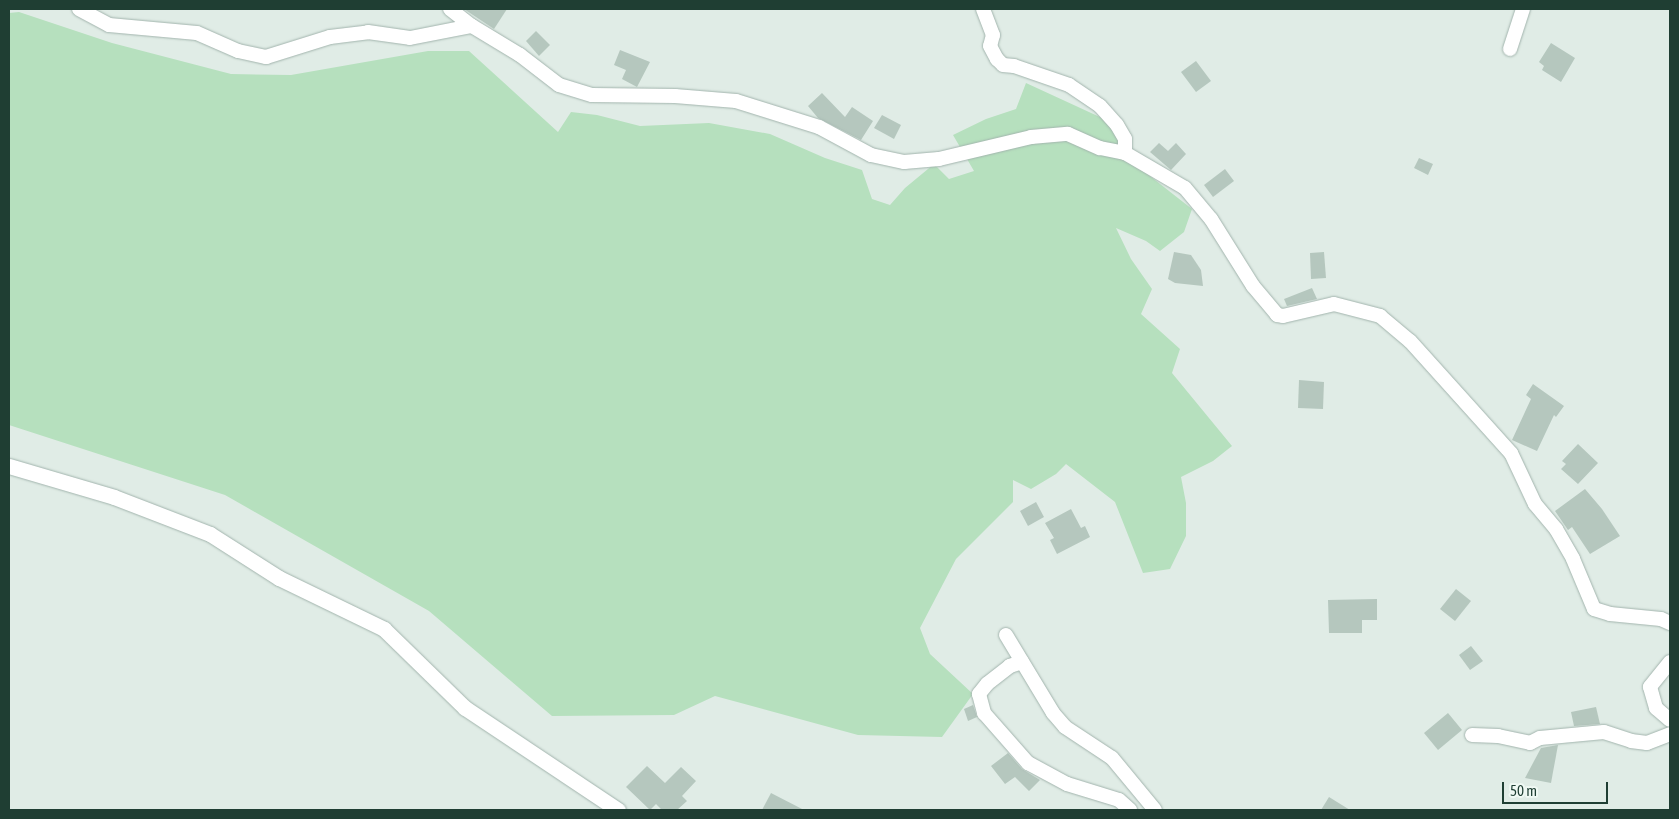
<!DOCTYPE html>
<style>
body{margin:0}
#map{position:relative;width:1679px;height:819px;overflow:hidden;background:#e0ece6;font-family:"Asap Condensed",sans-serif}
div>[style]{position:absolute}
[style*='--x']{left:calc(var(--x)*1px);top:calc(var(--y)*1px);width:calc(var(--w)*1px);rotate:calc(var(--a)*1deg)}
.green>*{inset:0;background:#b6e0be}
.building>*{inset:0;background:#b5c7be}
.roads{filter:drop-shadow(0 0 1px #a2b4ad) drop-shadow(0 0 1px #a2b4ad)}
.street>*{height:14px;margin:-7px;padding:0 7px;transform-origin:7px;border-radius:7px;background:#fff}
.secondary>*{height:15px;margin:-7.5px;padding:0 7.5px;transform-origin:7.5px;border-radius:7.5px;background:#fff}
span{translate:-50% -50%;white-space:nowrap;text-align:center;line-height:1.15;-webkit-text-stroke:5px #f0f9f4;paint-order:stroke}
.frame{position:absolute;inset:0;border:10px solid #1f3e33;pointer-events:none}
.scale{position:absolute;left:1502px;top:782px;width:106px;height:22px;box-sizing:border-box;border:2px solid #1f3e33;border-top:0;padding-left:6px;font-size:15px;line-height:18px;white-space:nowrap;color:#1f3e33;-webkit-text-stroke:4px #f0f9f4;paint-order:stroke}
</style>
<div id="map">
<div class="green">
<div style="clip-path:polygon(19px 12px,112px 43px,231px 74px,291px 75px,428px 51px,469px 51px,558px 132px,571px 112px,597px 115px,640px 126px,709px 123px,770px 134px,825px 158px,862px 170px,872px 199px,890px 205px,905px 188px,934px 164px,949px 179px,974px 171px,953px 135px,986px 119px,1016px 109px,1026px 83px,1102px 118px,1120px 137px,1115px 155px,1132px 162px,1192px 209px,1184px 232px,1160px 251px,1146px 241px,1116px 228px,1131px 259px,1152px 289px,1141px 314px,1180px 349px,1172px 373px,1232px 446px,1213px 461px,1181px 477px,1186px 503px,1186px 536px,1170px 569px,1143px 573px,1115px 502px,1066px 464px,1056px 474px,1031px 489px,1013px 480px,1013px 502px,956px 559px,920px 628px,930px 654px,973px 694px,942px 737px,858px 735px,715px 696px,674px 715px,552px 716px,429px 611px,225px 495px,9px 425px,9px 13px)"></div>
</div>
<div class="building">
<div style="clip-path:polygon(464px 9px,507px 9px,494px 29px)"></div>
<div style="clip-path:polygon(536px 31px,550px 45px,539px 56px,526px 41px)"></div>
<div style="clip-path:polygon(1551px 43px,1575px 58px,1561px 82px,1542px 70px,1544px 66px,1539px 62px)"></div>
<div style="clip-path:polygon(620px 50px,650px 62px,637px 87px,622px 79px,626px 70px,614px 65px)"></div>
<div style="clip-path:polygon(1196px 61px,1211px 81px,1196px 92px,1181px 72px)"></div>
<div style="clip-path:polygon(822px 93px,845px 117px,852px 107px,873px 121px,861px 140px,818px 118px,808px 106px)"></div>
<div style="clip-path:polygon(882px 115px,901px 125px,894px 139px,874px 128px)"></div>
<div style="clip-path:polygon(1159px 143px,1168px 151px,1176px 143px,1186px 154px,1171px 170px,1150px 152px)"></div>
<div style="clip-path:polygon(1419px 158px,1433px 164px,1428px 175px,1414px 168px)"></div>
<div style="clip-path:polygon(1225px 169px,1234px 181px,1213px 197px,1204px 185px)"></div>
<div style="clip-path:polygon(1174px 252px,1191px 255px,1201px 270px,1203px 286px,1175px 283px,1168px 279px)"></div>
<div style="clip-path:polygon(1324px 252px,1326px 278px,1311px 279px,1310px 253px)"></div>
<div style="clip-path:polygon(1312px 288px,1317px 299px,1287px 306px,1284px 299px)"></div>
<div style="clip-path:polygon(1299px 380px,1324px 382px,1323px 409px,1298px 408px)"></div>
<div style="clip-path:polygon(1533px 384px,1564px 406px,1556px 417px,1554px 415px,1537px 451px,1512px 440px,1531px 399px,1526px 395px)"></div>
<div style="clip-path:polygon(1578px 444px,1598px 463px,1578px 484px,1561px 469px,1566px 464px,1562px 461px)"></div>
<div style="clip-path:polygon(1585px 489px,1602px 509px,1620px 536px,1590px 554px,1572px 527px,1568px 530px,1555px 511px)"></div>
<div style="clip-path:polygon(1036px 502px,1044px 517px,1028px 526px,1020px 511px)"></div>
<div style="clip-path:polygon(1071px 509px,1081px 528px,1085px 526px,1090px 537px,1057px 554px,1050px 540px,1054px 538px,1045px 523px)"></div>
<div style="clip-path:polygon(1456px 589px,1471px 601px,1455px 621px,1440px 609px)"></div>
<div style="clip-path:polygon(1377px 599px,1377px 620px,1362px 620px,1362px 633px,1329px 633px,1328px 600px)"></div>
<div style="clip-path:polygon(1471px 646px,1483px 661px,1470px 670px,1459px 655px)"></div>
<div style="clip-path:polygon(973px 705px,977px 717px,968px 721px,964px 709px)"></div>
<div style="clip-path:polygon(1596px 707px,1600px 724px,1574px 726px,1571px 712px)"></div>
<div style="clip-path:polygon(1448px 713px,1462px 730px,1438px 750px,1424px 733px)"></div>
<div style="clip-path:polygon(1558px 745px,1551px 783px,1525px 778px,1541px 748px)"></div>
<div style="clip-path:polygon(1008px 753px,1022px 769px,1040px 780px,1029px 791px,1015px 777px,1005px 784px,991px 766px)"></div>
<div style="clip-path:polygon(647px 766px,665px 783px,681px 767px,696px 781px,682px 796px,687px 801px,677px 810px,662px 810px,656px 804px,650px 810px,626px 787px)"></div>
<div style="clip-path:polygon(771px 793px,804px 810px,762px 810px)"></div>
<div style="clip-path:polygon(1329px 797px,1350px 810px,1321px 810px)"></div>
</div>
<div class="roads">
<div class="street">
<div style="--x:79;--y:9;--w:34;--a:28"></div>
<div style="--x:109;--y:25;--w:88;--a:5.2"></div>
<div style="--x:197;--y:33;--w:45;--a:23.7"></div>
<div style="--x:238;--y:51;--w:29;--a:12"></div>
<div style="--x:266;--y:57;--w:67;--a:-17.4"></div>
<div style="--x:330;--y:37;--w:38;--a:-7"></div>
<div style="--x:368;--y:32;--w:42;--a:8.1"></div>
<div style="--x:410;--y:38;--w:63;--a:-11"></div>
<div style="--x:472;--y:26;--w:56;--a:31.1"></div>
<div style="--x:520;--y:55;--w:49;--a:37.6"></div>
<div style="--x:559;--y:85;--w:34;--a:17"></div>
<div style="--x:592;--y:95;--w:83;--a:0.7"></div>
<div style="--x:675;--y:96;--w:61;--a:4.7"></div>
<div style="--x:736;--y:101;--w:87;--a:17.4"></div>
<div style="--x:819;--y:127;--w:59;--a:28.3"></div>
<div style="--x:871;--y:155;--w:34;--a:12"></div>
<div style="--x:904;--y:162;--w:35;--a:-5"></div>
<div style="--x:939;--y:159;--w:95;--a:-13.4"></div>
<div style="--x:1031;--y:137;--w:37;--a:-5"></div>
<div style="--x:1068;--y:134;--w:35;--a:24"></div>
<div style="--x:1100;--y:148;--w:25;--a:11"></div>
<div style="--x:1125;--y:153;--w:69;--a:30.3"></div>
<div style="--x:1185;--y:188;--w:40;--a:50"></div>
<div style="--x:1211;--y:219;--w:79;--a:57.9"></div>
<div style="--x:1253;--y:286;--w:38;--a:50"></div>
<div style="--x:1277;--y:315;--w:6;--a:9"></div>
<div style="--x:1283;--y:316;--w:52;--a:-13.2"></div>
<div style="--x:1334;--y:304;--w:48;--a:14.6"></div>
<div style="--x:1380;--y:316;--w:39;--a:40"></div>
<div style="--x:1410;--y:341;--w:151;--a:48"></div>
<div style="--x:1511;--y:453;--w:56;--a:64.8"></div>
<div style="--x:1535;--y:504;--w:33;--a:50"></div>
<div style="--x:1556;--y:529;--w:34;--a:60"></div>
<div style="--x:1573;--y:559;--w:54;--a:67.2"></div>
<div style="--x:1594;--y:609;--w:17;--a:17"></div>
<div style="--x:1610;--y:614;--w:51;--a:5.6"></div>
<div style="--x:1661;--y:619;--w:10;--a:24"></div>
<div style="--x:450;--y:9;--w:28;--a:38"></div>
<div style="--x:983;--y:9;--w:28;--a:69"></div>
<div style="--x:993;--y:35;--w:11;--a:105"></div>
<div style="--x:990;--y:46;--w:15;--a:62"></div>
<div style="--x:997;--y:59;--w:8;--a:45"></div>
<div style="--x:1003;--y:65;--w:11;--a:5"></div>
<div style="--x:1014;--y:66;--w:58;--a:19.1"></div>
<div style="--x:1069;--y:85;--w:37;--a:34"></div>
<div style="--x:1100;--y:106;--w:25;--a:48"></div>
<div style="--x:1117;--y:125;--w:16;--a:60"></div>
<div style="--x:1125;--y:139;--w:14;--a:90"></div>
<div style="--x:1510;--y:49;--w:42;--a:-72"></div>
<div style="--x:1006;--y:635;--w:91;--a:58.9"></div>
<div style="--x:1053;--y:713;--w:18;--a:49"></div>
<div style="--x:1065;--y:727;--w:56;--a:33.4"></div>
<div style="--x:1112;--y:758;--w:67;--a:50.4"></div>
<div style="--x:1022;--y:662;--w:13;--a:162"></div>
<div style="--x:1010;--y:666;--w:29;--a:142"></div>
<div style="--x:987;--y:684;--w:13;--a:129"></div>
<div style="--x:979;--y:694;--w:20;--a:75"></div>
<div style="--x:984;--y:713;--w:67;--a:48.7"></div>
<div style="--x:1028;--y:763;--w:44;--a:28.3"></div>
<div style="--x:1067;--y:784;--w:54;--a:17.1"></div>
<div style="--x:1119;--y:800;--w:15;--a:42"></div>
<div style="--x:1670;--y:662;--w:32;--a:129"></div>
<div style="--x:1650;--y:687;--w:22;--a:74"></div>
<div style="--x:1656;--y:708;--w:18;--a:41"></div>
<div style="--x:1472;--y:735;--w:26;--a:2"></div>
<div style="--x:1498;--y:736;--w:33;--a:12"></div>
<div style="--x:1530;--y:743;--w:11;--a:-27"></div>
<div style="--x:1540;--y:738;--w:64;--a:-5.4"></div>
<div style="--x:1604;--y:732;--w:28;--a:18"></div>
<div style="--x:1631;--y:741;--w:16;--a:7"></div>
<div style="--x:1647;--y:743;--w:25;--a:-21"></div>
</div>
<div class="secondary">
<div style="--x:9;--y:466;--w:109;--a:16.4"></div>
<div style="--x:114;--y:497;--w:103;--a:21.1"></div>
<div style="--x:210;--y:534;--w:82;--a:32.5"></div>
<div style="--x:279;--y:578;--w:117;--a:25.9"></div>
<div style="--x:384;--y:629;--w:113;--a:44.3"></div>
<div style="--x:465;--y:708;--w:184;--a:33.7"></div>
</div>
</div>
<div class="frame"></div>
<div class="scale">50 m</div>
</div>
